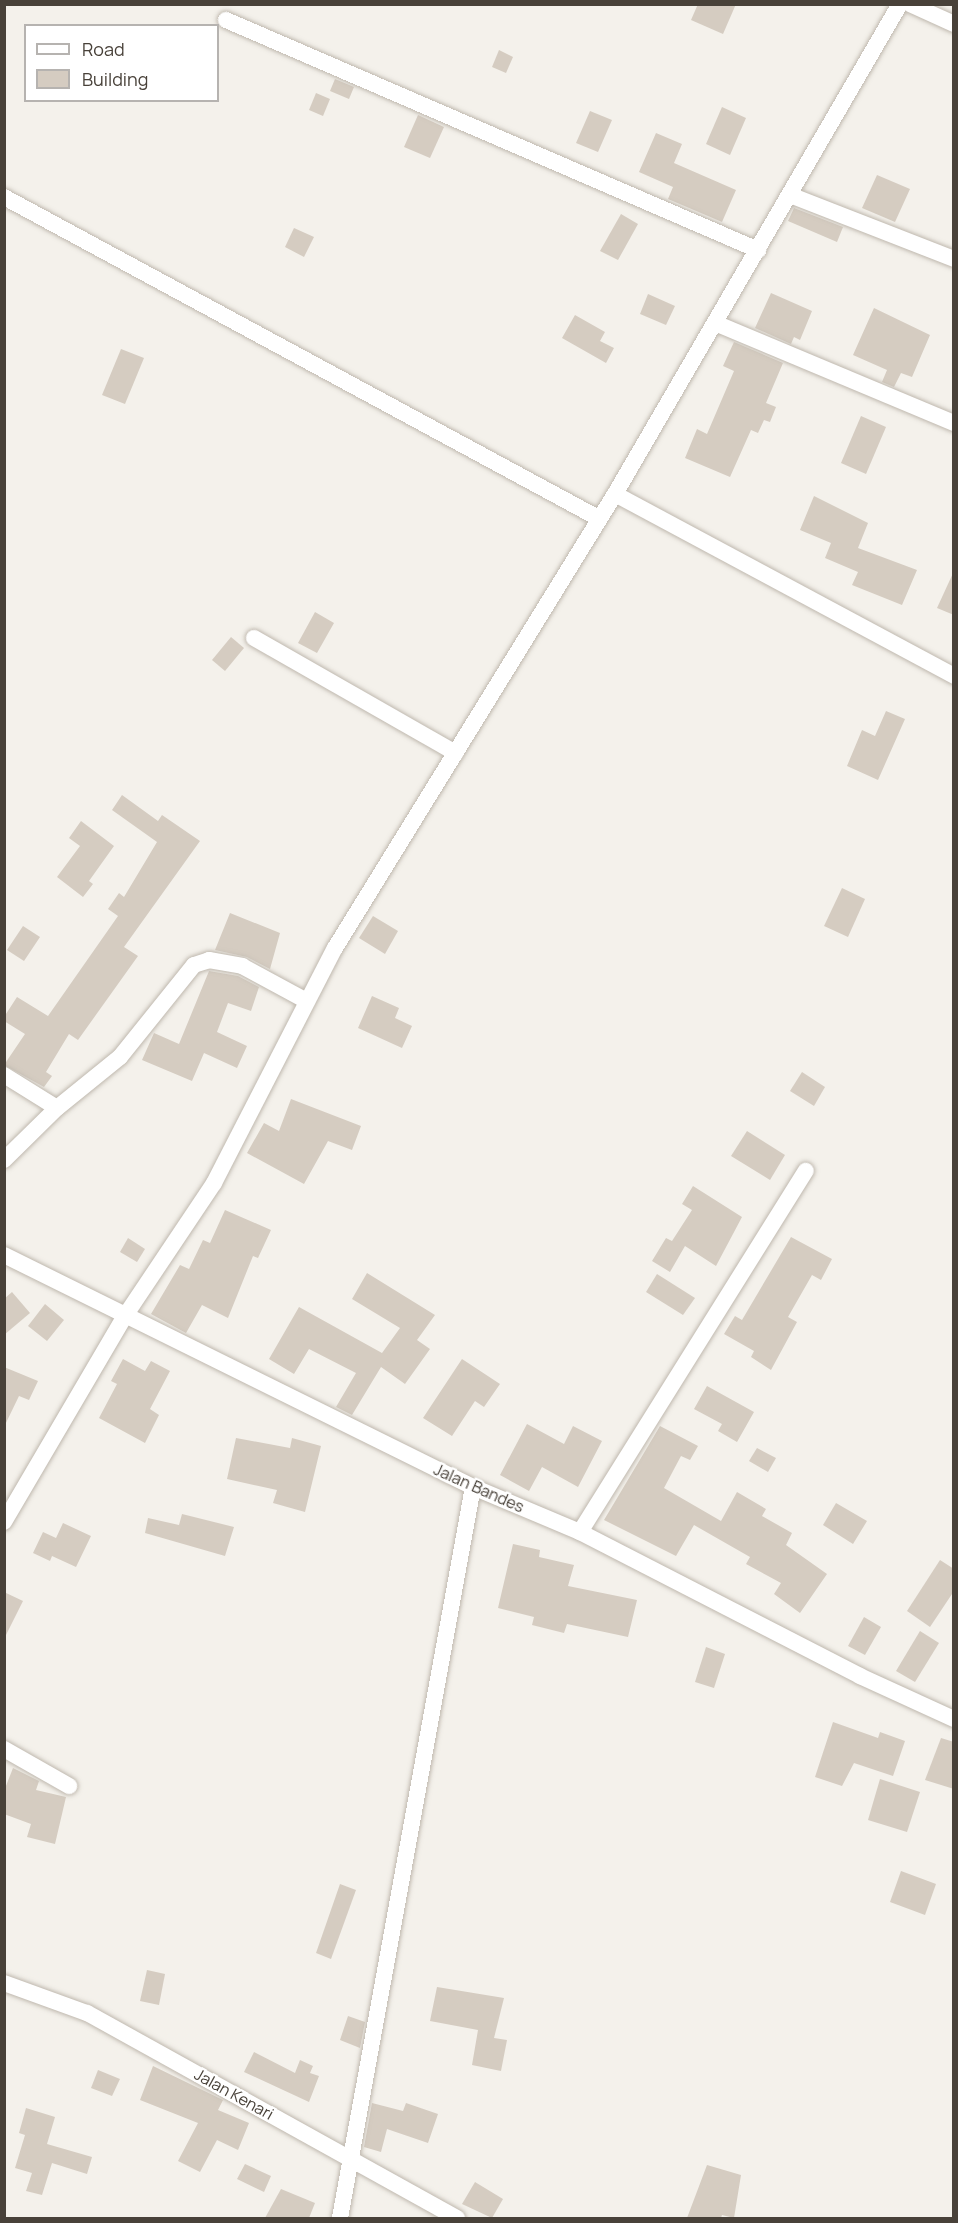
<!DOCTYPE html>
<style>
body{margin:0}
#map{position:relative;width:958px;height:2223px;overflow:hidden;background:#f4f1eb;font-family:Manrope,sans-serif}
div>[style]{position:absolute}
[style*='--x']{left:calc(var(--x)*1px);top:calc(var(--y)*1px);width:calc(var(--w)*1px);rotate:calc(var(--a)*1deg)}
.building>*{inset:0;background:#d5ccc1}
.roads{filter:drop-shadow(0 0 2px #bfb8ae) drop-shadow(0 0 2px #bfb8ae)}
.street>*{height:16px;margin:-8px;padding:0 8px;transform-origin:8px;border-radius:8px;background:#fff}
span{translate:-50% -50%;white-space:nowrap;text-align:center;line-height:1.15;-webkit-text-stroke:4.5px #fff;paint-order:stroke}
.street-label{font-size:16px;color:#484139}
.frame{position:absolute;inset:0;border:6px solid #484139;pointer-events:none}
.legend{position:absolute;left:24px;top:24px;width:195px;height:78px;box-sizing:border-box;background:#fff;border:2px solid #b6b3b0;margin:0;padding:8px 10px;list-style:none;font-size:18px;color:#484139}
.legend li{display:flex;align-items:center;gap:12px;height:30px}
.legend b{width:30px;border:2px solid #b6b3b0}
</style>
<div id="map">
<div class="building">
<div style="clip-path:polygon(698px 4px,736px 4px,723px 34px,691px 20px)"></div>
<div style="clip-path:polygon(499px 50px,513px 57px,506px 73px,492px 67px)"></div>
<div style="clip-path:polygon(335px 79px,354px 87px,349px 99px,330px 91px)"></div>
<div style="clip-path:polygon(316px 93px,330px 99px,323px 116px,309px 110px)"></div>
<div style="clip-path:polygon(722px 107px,746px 118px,730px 155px,706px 144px)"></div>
<div style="clip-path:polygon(590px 111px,612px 120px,598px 152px,576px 143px)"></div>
<div style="clip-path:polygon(418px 115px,444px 127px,430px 158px,404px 147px)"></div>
<div style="clip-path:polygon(656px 133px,682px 144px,674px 163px,736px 190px,722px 222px,668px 199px,673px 187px,639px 172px)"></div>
<div style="clip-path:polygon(877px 175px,910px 189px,895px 222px,862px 208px)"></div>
<div style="clip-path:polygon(794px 208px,843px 227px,837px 242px,788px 221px)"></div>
<div style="clip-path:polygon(621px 214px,638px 224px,618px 260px,600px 251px)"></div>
<div style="clip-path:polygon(294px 228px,314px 237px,304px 257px,285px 247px)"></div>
<div style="clip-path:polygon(771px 293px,812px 311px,800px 340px,794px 337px,791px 344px,755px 328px)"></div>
<div style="clip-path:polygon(648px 294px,675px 306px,666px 325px,640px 314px)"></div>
<div style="clip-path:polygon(874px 308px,930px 335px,912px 377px,901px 373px,894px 387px,882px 382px,887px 370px,853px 355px)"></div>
<div style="clip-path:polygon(575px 315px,605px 332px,600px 341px,614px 348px,606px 363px,562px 338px)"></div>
<div style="clip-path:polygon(734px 342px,783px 363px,766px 403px,776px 407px,770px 422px,764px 420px,758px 433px,751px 430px,730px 477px,685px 458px,697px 429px,707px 434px,734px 371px,723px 366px)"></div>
<div style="clip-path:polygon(121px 349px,144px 358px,125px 404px,102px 395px)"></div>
<div style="clip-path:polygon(861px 416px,886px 427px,866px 474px,841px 463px)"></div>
<div style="clip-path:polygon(814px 496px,868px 523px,858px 548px,917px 570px,902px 605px,852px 585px,858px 572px,825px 558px,831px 543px,800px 530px)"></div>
<div style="clip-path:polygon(954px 571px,954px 615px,937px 608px)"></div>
<div style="clip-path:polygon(315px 612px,334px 623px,317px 653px,298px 643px)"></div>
<div style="clip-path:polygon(231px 637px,244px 648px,225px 671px,212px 660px)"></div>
<div style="clip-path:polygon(886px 711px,905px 719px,878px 780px,847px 766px,862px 730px,875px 736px)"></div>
<div style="clip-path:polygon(122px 795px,158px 821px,162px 815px,200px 841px,124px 947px,138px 956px,78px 1040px,69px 1034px,46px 1072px,52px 1076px,44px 1087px,4px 1065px,25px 1034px,4px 1021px,4px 1017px,17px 997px,48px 1016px,118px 916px,108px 909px,119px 893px,124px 897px,157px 842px,112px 810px)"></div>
<div style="clip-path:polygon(81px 821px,114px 846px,89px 881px,93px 884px,83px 897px,57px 877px,80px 846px,69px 838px)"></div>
<div style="clip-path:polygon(842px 888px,865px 899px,848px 937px,824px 926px)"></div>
<div style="clip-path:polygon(230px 913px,280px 933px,270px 969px,247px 957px,215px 950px)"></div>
<div style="clip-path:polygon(373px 916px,398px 931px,385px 954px,359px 938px)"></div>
<div style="clip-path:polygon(23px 926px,40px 937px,24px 961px,7px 950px)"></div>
<div style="clip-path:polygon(209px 971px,238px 976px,259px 987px,251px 1011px,228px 1003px,217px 1032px,247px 1046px,237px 1068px,204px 1053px,192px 1081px,142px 1060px,154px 1033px,179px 1044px)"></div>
<div style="clip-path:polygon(372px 996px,399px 1008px,395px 1018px,412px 1026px,402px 1048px,358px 1028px)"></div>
<div style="clip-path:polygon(802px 1072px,825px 1087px,814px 1106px,790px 1091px)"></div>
<div style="clip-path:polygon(291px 1099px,361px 1126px,352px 1150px,328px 1141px,304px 1184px,247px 1153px,264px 1123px,279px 1131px)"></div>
<div style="clip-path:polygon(747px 1131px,785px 1155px,770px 1180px,731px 1156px)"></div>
<div style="clip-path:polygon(693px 1186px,742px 1217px,716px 1266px,685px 1246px,670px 1272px,652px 1261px,666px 1238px,672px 1241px,692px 1210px,682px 1204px)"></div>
<div style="clip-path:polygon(225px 1210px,271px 1230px,258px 1258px,253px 1256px,228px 1318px,202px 1305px,186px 1333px,151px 1314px,180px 1265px,189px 1269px,203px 1240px,210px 1243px)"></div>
<div style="clip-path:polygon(791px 1237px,832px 1259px,821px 1280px,812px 1275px,788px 1317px,797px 1322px,771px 1370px,751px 1357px,754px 1351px,724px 1334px,735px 1316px,742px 1320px)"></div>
<div style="clip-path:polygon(128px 1238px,145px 1249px,137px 1262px,120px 1252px)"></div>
<div style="clip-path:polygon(367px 1273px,435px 1315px,417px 1340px,430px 1349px,405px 1384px,381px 1367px,352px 1415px,336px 1407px,356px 1373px,309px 1349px,294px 1374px,269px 1359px,299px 1307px,382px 1353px,400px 1328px,352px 1299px)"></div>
<div style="clip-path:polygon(657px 1274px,695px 1298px,683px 1315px,646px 1292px)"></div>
<div style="clip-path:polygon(12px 1292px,30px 1313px,4px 1335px,4px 1299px)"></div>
<div style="clip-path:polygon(45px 1304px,64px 1320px,47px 1341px,28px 1326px)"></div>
<div style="clip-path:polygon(123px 1359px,145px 1371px,151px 1361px,170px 1371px,150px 1409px,159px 1415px,145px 1443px,99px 1418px,117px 1384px,111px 1381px)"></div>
<div style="clip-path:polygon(462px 1359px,500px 1384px,484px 1407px,475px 1401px,452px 1436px,423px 1418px)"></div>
<div style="clip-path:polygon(4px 1367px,38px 1381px,29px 1400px,19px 1396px,4px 1427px)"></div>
<div style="clip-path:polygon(707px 1386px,754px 1412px,737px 1442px,718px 1431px,722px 1424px,694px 1409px)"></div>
<div style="clip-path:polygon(527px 1424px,564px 1444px,573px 1426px,602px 1441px,578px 1487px,542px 1467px,529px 1491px,500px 1475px)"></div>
<div style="clip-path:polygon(660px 1426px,698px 1446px,690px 1460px,681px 1456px,664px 1488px,721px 1521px,737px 1492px,766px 1509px,762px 1516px,792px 1533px,786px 1545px,827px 1574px,800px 1613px,774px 1594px,781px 1583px,746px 1564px,750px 1557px,694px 1525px,676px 1556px,604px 1520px)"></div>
<div style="clip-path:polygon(236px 1438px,290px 1448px,292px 1438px,321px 1446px,305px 1512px,273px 1503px,277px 1490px,227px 1479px)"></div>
<div style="clip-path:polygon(757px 1448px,776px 1458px,768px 1472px,749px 1461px)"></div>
<div style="clip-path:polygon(836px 1503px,867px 1521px,853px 1544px,823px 1525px)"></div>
<div style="clip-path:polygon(182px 1514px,234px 1527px,225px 1556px,145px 1533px,148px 1518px,179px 1525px)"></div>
<div style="clip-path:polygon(63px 1523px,91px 1536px,76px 1567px,52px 1556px,50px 1561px,33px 1553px,43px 1532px,56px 1538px)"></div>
<div style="clip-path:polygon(513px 1544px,540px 1550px,539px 1557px,574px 1565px,568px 1586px,637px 1600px,628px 1637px,567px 1624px,564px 1633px,532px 1625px,534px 1617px,498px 1608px)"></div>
<div style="clip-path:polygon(940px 1560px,954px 1569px,954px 1591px,930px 1627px,907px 1611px)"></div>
<div style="clip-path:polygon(4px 1592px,23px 1601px,4px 1639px)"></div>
<div style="clip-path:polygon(864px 1617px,881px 1627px,865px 1655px,848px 1646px)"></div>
<div style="clip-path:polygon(920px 1631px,939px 1643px,915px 1682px,896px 1671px)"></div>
<div style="clip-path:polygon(706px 1647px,725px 1654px,714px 1688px,695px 1682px)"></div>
<div style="clip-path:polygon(833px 1722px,878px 1738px,880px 1732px,905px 1741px,893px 1776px,854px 1763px,842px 1786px,815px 1777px)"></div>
<div style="clip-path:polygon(941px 1738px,954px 1742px,954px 1789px,925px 1780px)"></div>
<div style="clip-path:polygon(13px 1768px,39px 1781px,36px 1790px,66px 1797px,55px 1844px,27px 1837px,31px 1824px,4px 1814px,4px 1791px)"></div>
<div style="clip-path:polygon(880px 1779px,920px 1792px,907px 1832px,868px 1820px)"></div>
<div style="clip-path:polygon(901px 1871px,936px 1884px,925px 1915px,890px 1902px)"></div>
<div style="clip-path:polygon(340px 1884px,356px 1890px,331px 1959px,316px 1953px)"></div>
<div style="clip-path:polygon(147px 1970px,165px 1974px,159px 2005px,140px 2001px)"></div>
<div style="clip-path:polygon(437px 1987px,504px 1998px,494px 2038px,507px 2040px,501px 2071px,472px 2065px,478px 2030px,430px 2021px)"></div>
<div style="clip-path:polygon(348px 2016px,365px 2022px,360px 2048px,340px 2040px)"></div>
<div style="clip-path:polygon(254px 2052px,295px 2073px,300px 2060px,313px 2066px,310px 2073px,319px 2076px,309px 2102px,244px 2072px)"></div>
<div style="clip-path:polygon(153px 2066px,223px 2100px,218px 2110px,249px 2123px,238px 2150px,217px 2140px,200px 2172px,178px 2161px,198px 2123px,140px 2100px)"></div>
<div style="clip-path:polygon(98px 2070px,120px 2079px,112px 2096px,91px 2088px)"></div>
<div style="clip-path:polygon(372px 2103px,403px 2111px,406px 2103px,438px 2114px,428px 2143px,387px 2129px,381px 2152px,364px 2147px)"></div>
<div style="clip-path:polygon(26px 2108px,55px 2117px,47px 2144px,92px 2157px,87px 2174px,52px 2163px,42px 2195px,26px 2191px,32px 2173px,15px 2168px,25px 2135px,19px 2133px)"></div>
<div style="clip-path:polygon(245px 2164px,271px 2176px,264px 2192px,237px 2179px)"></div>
<div style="clip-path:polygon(707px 2165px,741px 2175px,734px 2218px,722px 2215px,721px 2218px,687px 2218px)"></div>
<div style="clip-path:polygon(475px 2182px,503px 2199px,492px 2218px,462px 2204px)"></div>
<div style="clip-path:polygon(281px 2189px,315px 2203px,309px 2218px,265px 2218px)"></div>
</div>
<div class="roads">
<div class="street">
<div style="--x:910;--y:4;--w:48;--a:24.4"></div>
<div style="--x:226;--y:20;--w:580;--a:23.38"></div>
<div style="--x:790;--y:195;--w:176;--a:21.3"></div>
<div style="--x:4;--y:197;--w:677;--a:28.38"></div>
<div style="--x:715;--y:323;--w:259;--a:22.7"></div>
<div style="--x:615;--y:494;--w:385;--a:28.2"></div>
<div style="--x:254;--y:638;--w:232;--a:29.7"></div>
<div style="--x:4;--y:1075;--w:62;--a:31.9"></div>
<div style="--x:4;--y:1160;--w:74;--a:-44.5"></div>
<div style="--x:57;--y:1108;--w:81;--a:-39"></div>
<div style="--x:120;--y:1057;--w:118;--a:-51.2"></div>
<div style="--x:194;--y:965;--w:16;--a:-18"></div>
<div style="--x:209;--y:960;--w:34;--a:10"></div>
<div style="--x:242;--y:966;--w:72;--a:28.4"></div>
<div style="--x:4;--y:1255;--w:523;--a:26.32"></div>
<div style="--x:473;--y:1487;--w:116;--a:22.8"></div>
<div style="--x:580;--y:1532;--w:315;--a:27.2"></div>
<div style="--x:860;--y:1676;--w:103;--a:24.6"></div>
<div style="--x:4;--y:1522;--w:239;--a:-59.6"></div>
<div style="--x:125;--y:1316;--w:160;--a:-56.2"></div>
<div style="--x:214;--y:1183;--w:264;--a:-62.8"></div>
<div style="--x:335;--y:948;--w:533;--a:-58.34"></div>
<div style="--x:615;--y:494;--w:567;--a:-59.82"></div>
<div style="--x:580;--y:1532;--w:426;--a:-58"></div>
<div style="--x:4;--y:1749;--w:75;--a:29.6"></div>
<div style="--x:4;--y:1983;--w:88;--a:19.9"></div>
<div style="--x:87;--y:2013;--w:423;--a:29"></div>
<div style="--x:340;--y:2218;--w:743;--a:-79.69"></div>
</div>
</div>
<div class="street-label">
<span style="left:479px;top:1488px;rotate:24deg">Jalan Bandes</span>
<span style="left:234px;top:2094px;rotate:29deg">Jalan Kenari</span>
</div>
<div class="frame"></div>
<ul class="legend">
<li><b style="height:8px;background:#fff"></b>Road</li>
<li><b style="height:16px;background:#d5ccc1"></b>Building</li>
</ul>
</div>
